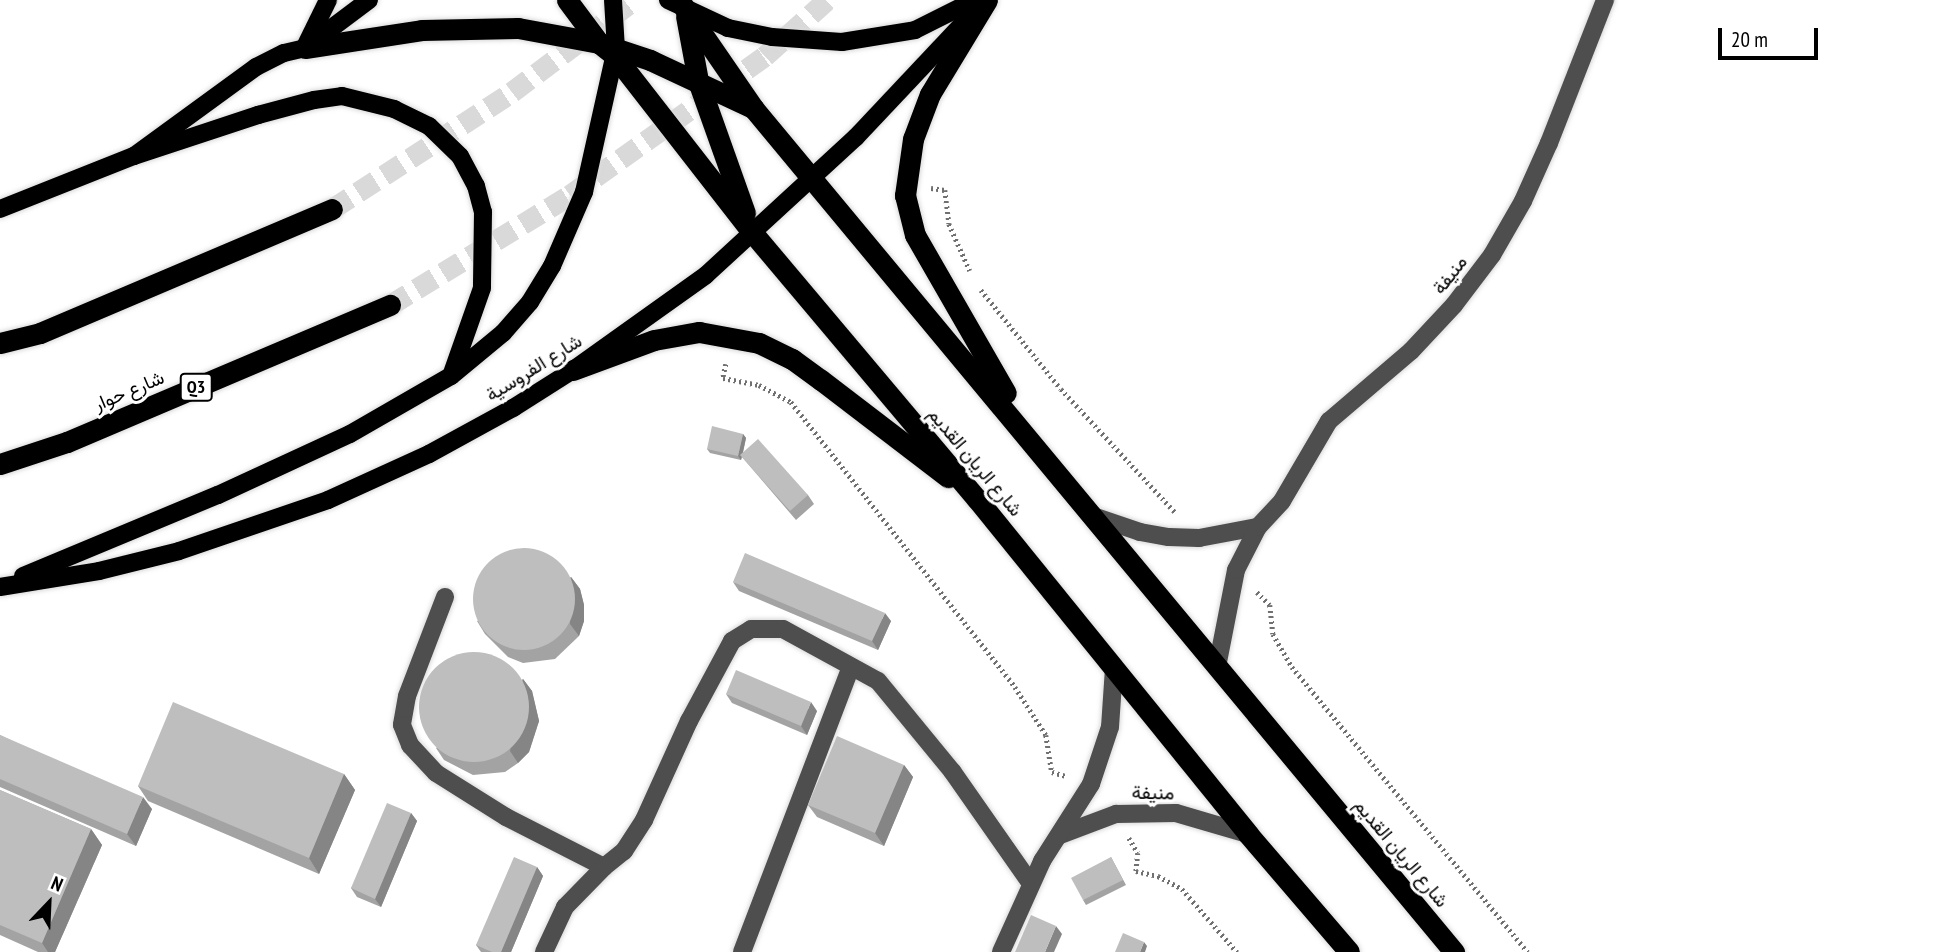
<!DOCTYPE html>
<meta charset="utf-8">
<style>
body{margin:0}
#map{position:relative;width:1959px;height:952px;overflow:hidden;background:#fff;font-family:"PT Sans Narrow",Vazirmatn,sans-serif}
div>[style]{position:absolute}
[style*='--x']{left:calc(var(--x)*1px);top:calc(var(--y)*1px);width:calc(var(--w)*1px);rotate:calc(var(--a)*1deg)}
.highway-tunnel>*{height:21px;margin-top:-10.5px;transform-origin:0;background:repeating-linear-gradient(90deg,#d9d9d9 0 21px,transparent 0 31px)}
.path>*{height:4.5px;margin-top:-2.25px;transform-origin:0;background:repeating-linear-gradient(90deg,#707070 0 2px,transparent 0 5.5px)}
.roads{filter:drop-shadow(0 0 2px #dbdbdb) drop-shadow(0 0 2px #dbdbdb)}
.minor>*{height:18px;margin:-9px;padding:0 9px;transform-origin:9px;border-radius:9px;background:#4e4e4e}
.major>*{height:18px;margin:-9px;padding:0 9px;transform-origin:9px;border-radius:9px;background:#000}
.highway>*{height:21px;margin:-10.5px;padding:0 10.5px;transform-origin:10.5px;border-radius:10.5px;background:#000}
.wall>*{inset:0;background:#a3a3a3}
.shaded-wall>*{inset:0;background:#858585}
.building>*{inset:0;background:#bebebe}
.round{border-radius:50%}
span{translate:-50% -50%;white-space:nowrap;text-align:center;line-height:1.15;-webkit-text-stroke:6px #fff;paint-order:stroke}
.shield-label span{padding:2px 5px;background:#fff;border:2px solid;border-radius:5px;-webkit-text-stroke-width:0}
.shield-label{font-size:18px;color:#000;font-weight:700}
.street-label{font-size:19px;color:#000}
.north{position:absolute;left:14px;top:868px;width:70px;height:70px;-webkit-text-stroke:5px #fff;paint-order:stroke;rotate:23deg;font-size:19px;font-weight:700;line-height:28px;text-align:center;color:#000}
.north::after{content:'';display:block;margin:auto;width:24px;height:32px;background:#000;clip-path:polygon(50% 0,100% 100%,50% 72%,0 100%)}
.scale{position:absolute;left:1718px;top:28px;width:100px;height:32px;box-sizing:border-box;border:4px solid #000;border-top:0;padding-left:9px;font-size:21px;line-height:24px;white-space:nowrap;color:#000;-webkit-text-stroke:5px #fff;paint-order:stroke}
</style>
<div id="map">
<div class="highway-tunnel">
<div style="--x:332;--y:209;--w:215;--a:-33"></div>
<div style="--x:512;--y:92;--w:153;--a:-37"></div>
<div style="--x:390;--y:305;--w:211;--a:-31.4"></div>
<div style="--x:570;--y:195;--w:239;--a:-35.5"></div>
<div style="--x:765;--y:56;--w:84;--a:-42.1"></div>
</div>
<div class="path">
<div style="--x:931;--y:188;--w:14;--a:8"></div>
<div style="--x:945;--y:190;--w:34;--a:83"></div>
<div style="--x:949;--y:224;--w:51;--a:65.9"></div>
<div style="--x:981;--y:290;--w:127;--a:51.1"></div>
<div style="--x:1061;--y:389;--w:169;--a:47.2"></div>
<div style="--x:726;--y:364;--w:14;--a:102"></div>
<div style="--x:723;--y:378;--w:37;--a:11"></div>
<div style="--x:759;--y:385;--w:36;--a:28"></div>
<div style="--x:791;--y:402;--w:362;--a:51.8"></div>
<div style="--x:1015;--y:687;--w:57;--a:57.1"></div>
<div style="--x:1046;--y:735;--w:37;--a:81"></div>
<div style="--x:1052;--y:772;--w:15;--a:16"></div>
<div style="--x:1257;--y:592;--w:18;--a:45"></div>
<div style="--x:1270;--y:605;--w:29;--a:84"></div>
<div style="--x:1273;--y:634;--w:38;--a:60"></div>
<div style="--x:1292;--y:667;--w:370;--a:50.4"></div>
<div style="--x:1129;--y:838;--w:17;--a:59"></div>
<div style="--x:1138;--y:853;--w:18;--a:96"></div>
<div style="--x:1136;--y:871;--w:23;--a:13"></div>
<div style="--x:1158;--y:876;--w:27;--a:28"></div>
<div style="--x:1182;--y:889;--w:84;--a:48.9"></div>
</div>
<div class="roads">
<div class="minor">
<div style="--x:1090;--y:515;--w:53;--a:18.8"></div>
<div style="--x:1140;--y:532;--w:29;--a:10"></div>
<div style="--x:1169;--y:537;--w:30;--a:2"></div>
<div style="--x:1199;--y:538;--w:60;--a:-10.6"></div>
<div style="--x:445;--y:597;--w:106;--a:111"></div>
<div style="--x:407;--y:696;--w:29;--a:100"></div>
<div style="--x:402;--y:725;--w:22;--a:68"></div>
<div style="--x:410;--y:745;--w:38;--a:47"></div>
<div style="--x:436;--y:773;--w:83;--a:32.2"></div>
<div style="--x:506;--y:817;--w:110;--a:27"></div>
<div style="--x:1217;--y:667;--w:99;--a:-78.9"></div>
<div style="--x:1236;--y:570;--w:48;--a:-62.9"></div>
<div style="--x:1258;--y:527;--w:35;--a:-47"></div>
<div style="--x:1282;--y:501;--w:93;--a:-59.6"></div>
<div style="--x:1329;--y:421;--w:108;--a:-40.5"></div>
<div style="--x:1411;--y:351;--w:63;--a:-46.9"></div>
<div style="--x:1454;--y:305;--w:63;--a:-52.8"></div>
<div style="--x:1492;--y:255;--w:62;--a:-60.1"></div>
<div style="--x:1523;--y:201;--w:64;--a:-65.9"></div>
<div style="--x:1549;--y:143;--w:154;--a:-68.6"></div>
<div style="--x:1060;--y:835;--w:60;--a:-20.6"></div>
<div style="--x:1116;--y:814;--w:60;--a:-1"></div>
<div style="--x:1176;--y:813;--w:75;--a:16.3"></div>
<div style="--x:544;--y:952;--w:50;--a:-65"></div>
<div style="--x:565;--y:907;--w:56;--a:-45.7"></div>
<div style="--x:604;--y:867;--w:26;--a:-39"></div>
<div style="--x:624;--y:851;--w:37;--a:-57"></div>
<div style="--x:644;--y:820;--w:109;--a:-65.6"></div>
<div style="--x:689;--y:721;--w:91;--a:-61.7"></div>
<div style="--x:732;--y:641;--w:22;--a:-32"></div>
<div style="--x:751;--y:629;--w:32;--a:0"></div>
<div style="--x:783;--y:629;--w:108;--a:28.7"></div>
<div style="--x:878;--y:681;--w:117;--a:50.6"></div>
<div style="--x:952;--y:771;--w:138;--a:55"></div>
<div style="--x:742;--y:952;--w:305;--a:-69.1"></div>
<div style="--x:1001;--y:952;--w:100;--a:-65.7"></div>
<div style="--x:1042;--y:861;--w:91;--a:-57.5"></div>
<div style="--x:1091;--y:784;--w:60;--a:-71.6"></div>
<div style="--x:1110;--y:727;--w:59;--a:-86.1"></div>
</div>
<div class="major">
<div style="--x:668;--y:0;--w:66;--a:25"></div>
<div style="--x:728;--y:28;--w:45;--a:11.6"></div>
<div style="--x:772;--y:37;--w:70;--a:4.1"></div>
<div style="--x:842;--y:42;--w:74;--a:-9.3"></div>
<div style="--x:915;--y:30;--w:67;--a:-26.6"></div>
<div style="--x:306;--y:45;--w:50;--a:-63.9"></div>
<div style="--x:134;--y:156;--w:131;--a:-18.3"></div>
<div style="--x:258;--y:115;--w:58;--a:-15"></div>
<div style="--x:314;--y:100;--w:28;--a:-8"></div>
<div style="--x:342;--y:96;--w:54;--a:14"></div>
<div style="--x:394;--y:109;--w:39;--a:26"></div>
<div style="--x:429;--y:126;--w:43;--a:44.1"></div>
<div style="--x:460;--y:156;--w:34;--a:62"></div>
<div style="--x:476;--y:186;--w:27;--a:75"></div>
<div style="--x:483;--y:212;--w:76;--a:90.8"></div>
<div style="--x:482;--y:288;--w:93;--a:109.4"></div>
<div style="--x:0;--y:209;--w:144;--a:-21.6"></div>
<div style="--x:134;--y:156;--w:151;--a:-36.1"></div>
<div style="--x:256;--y:67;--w:31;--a:-27"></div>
<div style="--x:284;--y:53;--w:22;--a:-13"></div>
<div style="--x:305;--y:48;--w:80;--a:-36.9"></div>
<div style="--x:23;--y:576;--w:211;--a:-22.6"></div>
<div style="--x:218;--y:495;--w:145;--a:-24.8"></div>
<div style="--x:350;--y:434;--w:116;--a:-29.9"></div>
<div style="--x:451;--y:376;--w:67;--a:-39.6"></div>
<div style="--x:503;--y:333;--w:41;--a:-48.9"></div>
<div style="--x:530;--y:302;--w:42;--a:-58.6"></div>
<div style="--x:552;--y:266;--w:81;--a:-66.6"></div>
<div style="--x:584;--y:192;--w:147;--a:-77.4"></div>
<div style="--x:616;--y:49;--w:49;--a:-93.5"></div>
<div style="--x:0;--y:587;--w:100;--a:-9.2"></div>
<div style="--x:99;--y:571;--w:82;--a:-14"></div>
<div style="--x:179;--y:551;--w:157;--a:-18.9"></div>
<div style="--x:328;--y:500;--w:111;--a:-24.5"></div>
<div style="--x:429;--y:454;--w:96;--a:-28.7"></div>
<div style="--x:513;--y:408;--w:71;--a:-32.3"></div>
<div style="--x:573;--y:370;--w:163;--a:-35.5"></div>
<div style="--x:706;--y:275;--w:204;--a:-42.6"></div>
<div style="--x:856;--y:137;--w:170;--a:-46.7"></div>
</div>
<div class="highway">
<div style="--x:567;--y:0;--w:54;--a:53.3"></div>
<div style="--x:599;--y:43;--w:19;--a:39"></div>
<div style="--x:614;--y:55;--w:224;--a:52.1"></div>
<div style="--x:752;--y:232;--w:349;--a:49.9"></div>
<div style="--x:977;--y:499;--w:431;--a:51"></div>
<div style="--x:1248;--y:834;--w:155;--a:49.4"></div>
<div style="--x:679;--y:0;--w:132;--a:55.5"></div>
<div style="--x:754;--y:109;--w:1096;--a:50.29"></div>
<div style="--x:987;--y:0;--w:110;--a:121.2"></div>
<div style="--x:930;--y:94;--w:48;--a:110.7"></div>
<div style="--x:913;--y:139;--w:57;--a:98.1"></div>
<div style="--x:905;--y:195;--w:41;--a:76"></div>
<div style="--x:915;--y:235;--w:182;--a:60.1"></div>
<div style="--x:686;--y:16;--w:66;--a:79.5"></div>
<div style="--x:698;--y:81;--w:140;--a:70.4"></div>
<div style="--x:305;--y:48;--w:118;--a:-8.7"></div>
<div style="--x:422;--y:30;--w:96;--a:-1.2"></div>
<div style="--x:518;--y:28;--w:82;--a:10.5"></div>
<div style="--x:599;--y:43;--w:54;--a:18.4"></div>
<div style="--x:650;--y:60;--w:114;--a:25"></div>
<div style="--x:0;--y:343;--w:41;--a:-14"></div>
<div style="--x:40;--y:333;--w:317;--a:-23"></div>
<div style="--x:573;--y:370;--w:86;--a:-20.3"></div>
<div style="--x:654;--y:340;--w:46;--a:-10.1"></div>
<div style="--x:699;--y:332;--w:61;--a:10.4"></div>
<div style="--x:759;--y:343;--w:37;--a:26"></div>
<div style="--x:792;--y:359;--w:36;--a:36"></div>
<div style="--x:821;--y:380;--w:160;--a:37.4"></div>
<div style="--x:0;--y:464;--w:71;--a:-18.2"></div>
<div style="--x:67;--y:442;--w:351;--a:-23"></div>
</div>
</div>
<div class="wall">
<div style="clip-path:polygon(743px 434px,746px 438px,743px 453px,808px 495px,814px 504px,796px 520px,742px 457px,741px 460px,710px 453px,707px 449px)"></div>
<div style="clip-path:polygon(571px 577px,580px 589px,584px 605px,584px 621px,579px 636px,555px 659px,523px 663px,508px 657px,485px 634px,477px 621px)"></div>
<div style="clip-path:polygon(733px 582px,891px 621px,878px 650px,739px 591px)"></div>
<div style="clip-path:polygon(523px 679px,532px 691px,539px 721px,529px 752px,518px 763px,505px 772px,473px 775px,444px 760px,436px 748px)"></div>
<div style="clip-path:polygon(726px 694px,817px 711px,807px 735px,732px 703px)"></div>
<div style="clip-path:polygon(0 735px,152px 809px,136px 846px,0 787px)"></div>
<div style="clip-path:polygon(904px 765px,913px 777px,884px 846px,817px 817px,808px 805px)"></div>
<div style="clip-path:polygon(344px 774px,355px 790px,319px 874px,148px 801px,138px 786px)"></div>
<div style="clip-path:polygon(0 790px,91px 829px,102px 845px,55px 952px,38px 952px,0 935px)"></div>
<div style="clip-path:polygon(411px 813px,417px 821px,381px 907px,357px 897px,351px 888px)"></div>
<div style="clip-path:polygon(1111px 857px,1126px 885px,1086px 905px,1083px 900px)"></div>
<div style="clip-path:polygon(537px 867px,543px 876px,511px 952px,481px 952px,476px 945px)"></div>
</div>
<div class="shaded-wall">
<div style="clip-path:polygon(743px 434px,746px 438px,741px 460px,738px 456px)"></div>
<div style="clip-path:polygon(571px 577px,580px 589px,584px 605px,584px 621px,579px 636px,570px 624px)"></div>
<div style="clip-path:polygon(885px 613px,891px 621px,878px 650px,872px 641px)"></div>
<div style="clip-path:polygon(523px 679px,532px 691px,539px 721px,529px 752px,518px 763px,510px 751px)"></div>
<div style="clip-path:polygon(811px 702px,817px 711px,807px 735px,801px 726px)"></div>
<div style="clip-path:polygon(904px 765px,913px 777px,884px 846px,875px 833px)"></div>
<div style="clip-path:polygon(344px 774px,355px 790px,319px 874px,309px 858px)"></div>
<div style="clip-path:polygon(143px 797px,152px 809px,136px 846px,127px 834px)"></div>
<div style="clip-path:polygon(411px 813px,417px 821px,381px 907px,375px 899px)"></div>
<div style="clip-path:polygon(91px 829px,102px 845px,55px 952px,48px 952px,42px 943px)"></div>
<div style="clip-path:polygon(537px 867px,543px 876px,511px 952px,501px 952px)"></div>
<div style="clip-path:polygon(1056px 926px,1062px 934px,1054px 952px,1045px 952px)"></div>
<div style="clip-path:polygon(1144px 942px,1147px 946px,1145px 952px,1140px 952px)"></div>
</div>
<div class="building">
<div style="clip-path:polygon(712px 426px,743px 434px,738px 456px,707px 449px)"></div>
<div style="clip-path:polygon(758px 439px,808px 495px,790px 511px,740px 455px)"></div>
<div class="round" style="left:473px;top:548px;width:102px;height:102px"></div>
<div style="clip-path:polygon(745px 553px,885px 613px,872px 641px,733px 582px)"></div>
<div class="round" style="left:419px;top:652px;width:110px;height:110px"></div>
<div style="clip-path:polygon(736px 670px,811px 702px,801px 726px,726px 694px)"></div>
<div style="clip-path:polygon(173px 702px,344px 774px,309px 858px,138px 786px)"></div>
<div style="clip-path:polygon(0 735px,143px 797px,127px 834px,0 779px)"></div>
<div style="clip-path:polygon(837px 736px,904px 765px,875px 833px,808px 805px)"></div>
<div style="clip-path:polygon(0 790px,91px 829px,42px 943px,0 925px)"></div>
<div style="clip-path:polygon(387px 803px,411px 813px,375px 899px,351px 888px)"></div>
<div style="clip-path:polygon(514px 857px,537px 867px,501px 952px,492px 952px,476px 945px)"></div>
<div style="clip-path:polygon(1111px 857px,1123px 880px,1083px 900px,1071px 878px)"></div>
<div style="clip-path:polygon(1031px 915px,1056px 926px,1045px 952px,1015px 952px)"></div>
<div style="clip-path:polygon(1123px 933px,1144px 942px,1140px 952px,1115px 952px)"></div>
</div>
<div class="shield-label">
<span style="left:196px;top:387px">Q3</span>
</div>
<div class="street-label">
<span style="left:1450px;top:275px;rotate:-52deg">منيفة</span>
<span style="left:534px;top:368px;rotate:-32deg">شارع الفروسية</span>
<span style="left:129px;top:391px;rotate:-23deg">شارع حوار</span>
<span style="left:975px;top:462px;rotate:50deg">شارع الريان القديم</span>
<span style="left:1153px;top:793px;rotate:1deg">منيفة</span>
<span style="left:1401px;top:853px;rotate:50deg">شارع الريان القديم</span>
</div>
<div class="north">N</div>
<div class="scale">20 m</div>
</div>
